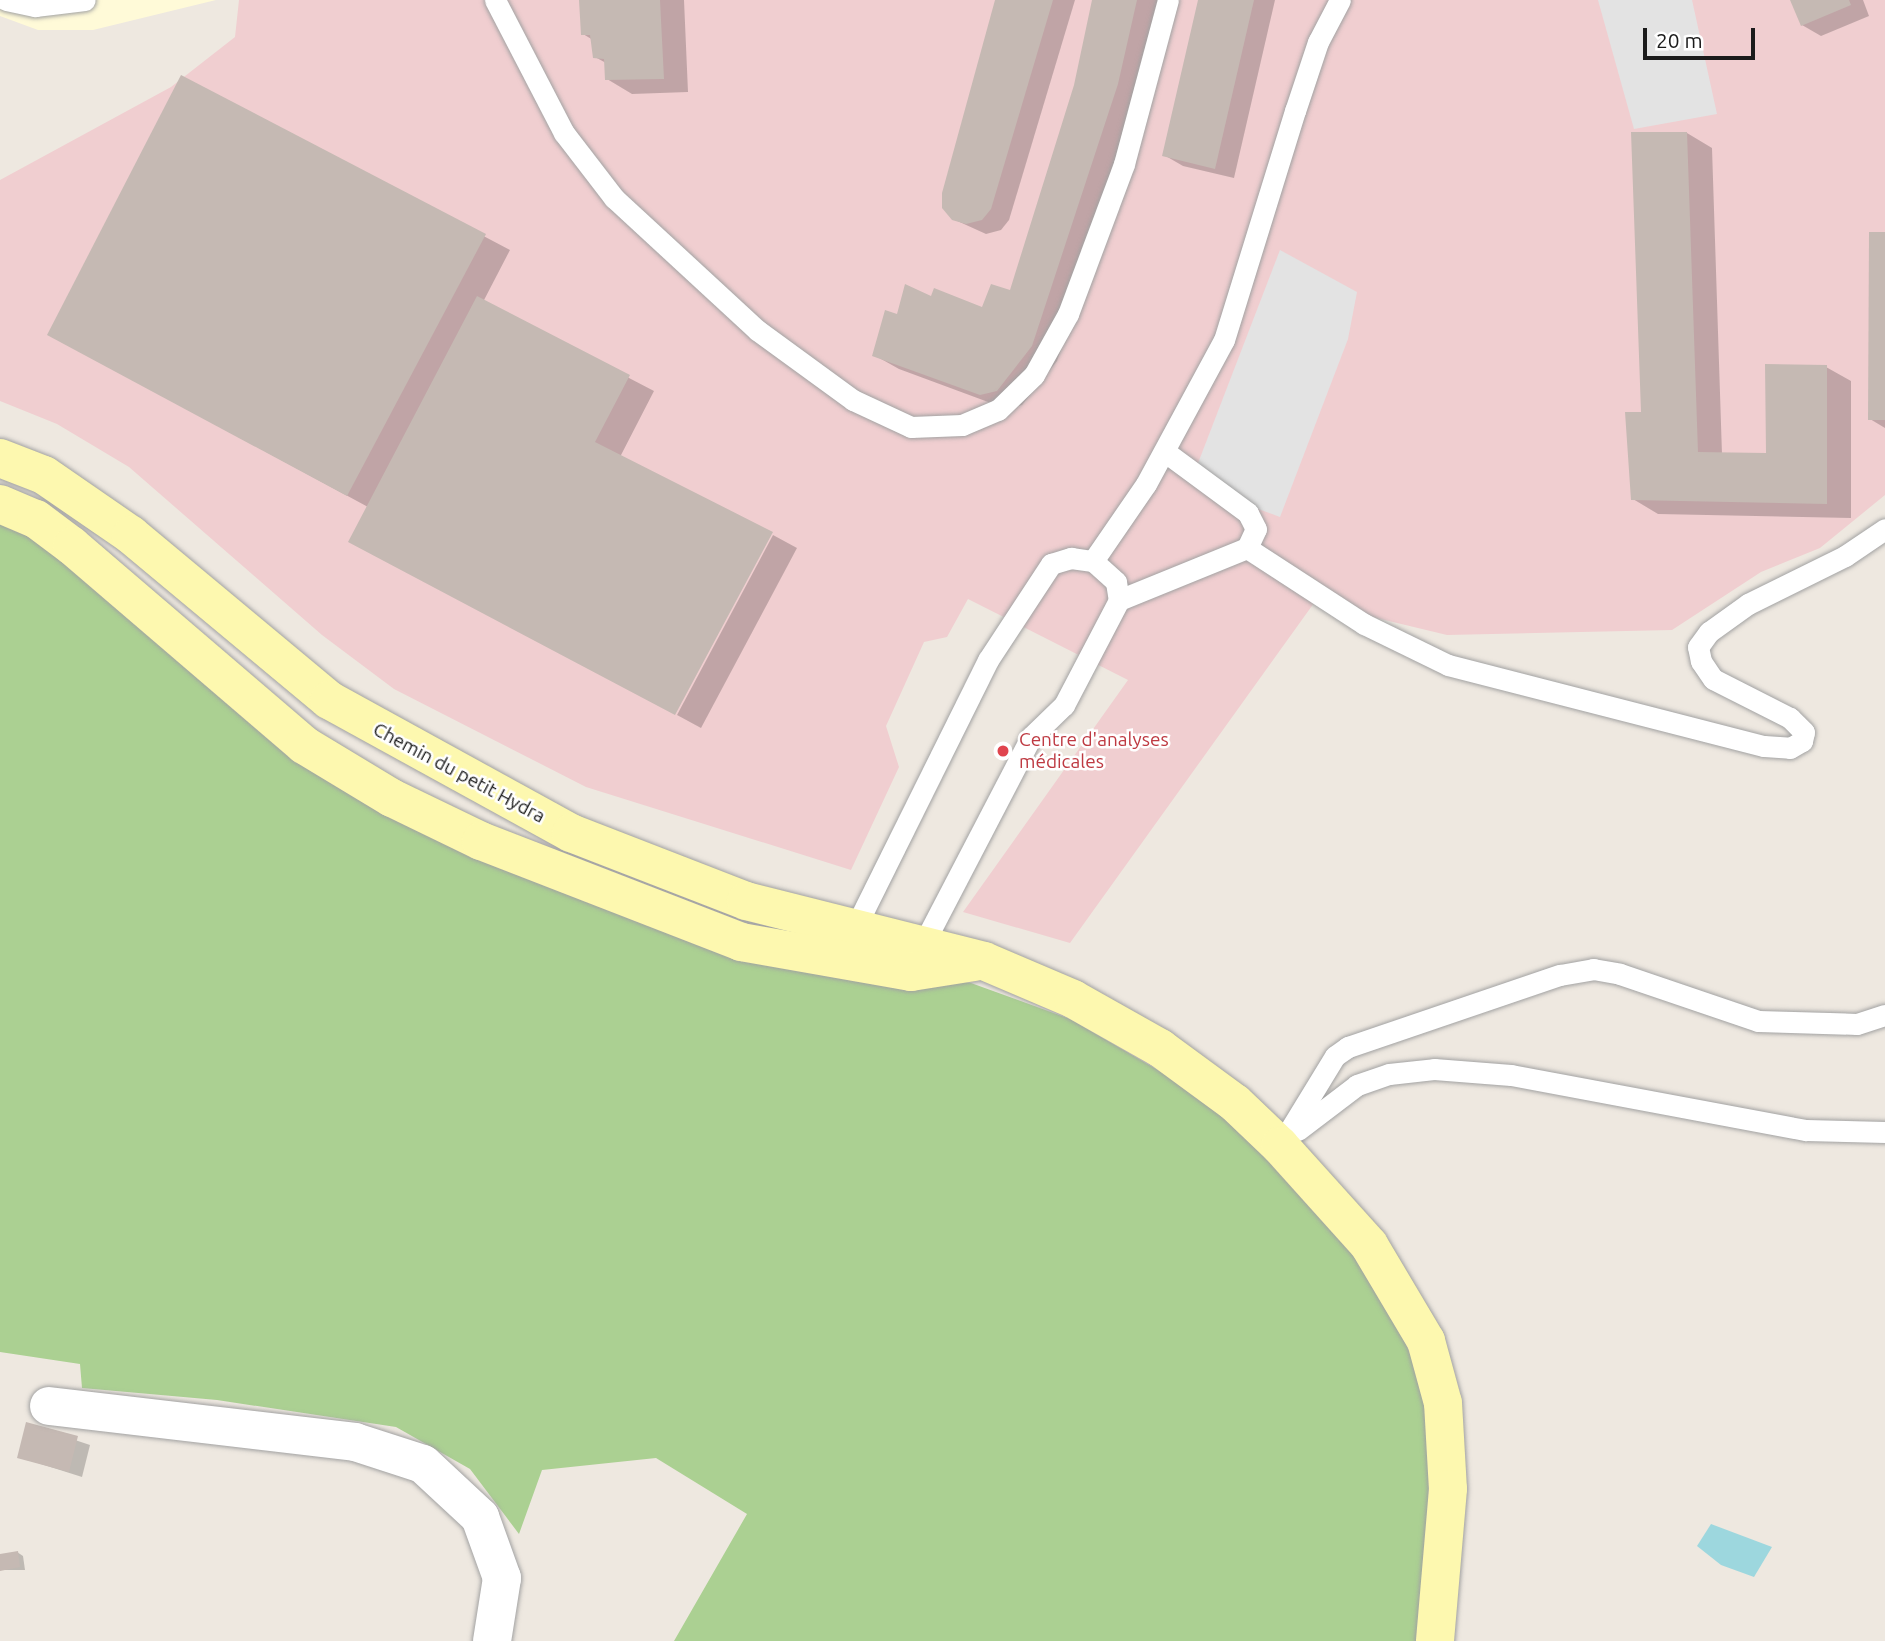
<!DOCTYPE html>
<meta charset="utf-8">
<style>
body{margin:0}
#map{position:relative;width:1885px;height:1641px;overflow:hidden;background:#eee8e0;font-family:Ubuntu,sans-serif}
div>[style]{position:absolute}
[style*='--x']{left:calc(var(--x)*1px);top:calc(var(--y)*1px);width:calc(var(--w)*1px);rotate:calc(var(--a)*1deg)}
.commercial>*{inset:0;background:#f0ced0}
.education>*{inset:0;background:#fffad8}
.forest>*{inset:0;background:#abd092}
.parking>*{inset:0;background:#e3e3e3}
.water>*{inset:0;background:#9dd7de}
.shadow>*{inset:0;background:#0003}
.building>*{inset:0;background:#c5b9b3}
.roads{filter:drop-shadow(0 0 2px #a2a2a2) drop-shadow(0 0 2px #a2a2a2)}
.service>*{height:21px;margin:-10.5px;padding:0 10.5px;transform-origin:10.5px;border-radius:10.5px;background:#fff}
.minor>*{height:38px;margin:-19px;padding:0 19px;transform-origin:19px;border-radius:19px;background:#fff}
.secondary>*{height:38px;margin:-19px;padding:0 19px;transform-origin:19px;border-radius:19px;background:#fdf8af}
.dots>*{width:19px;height:19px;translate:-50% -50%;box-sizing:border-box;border:4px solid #fff;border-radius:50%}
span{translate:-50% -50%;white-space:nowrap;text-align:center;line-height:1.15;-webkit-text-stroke:5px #fff;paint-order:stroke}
.health-label{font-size:19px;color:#be3a42}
.left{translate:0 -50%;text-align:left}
.street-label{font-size:19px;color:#1b1b1b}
.scale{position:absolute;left:1643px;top:28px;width:112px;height:32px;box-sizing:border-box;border:4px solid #1b1b1b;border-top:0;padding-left:9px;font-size:21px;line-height:24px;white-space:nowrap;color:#1b1b1b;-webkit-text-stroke:5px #fff;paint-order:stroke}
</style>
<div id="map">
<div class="commercial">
<div style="clip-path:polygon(239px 0,1885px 0,1885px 495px,1820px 548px,1761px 572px,1672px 630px,1447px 635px,1314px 603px,1070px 943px,963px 912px,1128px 680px,968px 599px,947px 637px,924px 642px,886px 726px,899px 767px,851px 870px,586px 787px,394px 689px,322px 635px,129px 467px,57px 424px,0 401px,0 180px,171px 87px,235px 37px)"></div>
</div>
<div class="education">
<div style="clip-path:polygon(0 0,216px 0,93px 30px,38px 30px,0 16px)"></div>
</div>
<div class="forest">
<div style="clip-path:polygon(0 512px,392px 798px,846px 962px,971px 983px,1070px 1019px,1192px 1090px,1291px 1173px,1386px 1298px,1424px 1386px,1431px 1446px,1421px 1641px,674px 1641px,747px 1514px,656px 1458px,542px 1470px,519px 1534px,470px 1469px,396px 1427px,217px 1400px,82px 1388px,80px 1364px,0 1352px)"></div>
</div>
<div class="parking">
<div style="clip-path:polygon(1598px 0,1692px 0,1717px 114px,1634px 129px)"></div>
<div style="clip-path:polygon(1280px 250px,1357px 292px,1348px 339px,1280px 517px,1190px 484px)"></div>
</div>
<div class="water">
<div style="clip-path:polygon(1711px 1524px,1772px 1547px,1754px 1577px,1721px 1565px,1697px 1546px)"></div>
</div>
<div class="shadow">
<div style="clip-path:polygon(581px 0,684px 0,688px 92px,632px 94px,607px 79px,606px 63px,595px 57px,593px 40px,583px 34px)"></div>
<div style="clip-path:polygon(997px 0,1075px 0,1009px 220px,1001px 230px,986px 234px,953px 219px)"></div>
<div style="clip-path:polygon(1093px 0,1165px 0,1113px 196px,1057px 361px,1022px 405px,1007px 409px,899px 369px,874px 355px,899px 316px,932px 298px,983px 309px,1011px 292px,1075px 86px)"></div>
<div style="clip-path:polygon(1199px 0,1275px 0,1234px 178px,1183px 166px,1164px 155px)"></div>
<div style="clip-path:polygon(1792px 0,1863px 0,1869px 16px,1821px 36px,1802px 25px)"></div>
<div style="clip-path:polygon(182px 77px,510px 250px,483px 302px,654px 391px,620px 457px,368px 507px,74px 348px)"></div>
<div style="clip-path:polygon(1687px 133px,1712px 148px,1722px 454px,1768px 454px,1826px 367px,1851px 381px,1851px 518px,1658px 514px,1633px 499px)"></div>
<div style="clip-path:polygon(1885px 234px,1885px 428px,1870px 419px)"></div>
<div style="clip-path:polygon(773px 535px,797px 548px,701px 728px,677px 715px)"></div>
<div style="clip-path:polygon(27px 1424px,90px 1445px,82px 1477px,19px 1457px)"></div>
<div style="clip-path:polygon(17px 1552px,23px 1556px,25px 1570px,1px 1570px,0 1556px)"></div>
</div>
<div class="building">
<div style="clip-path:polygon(579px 0,660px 0,664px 79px,605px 80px,604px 59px,593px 58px,590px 35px,581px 35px)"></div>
<div style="clip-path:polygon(995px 0,1053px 0,991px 209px,982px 220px,966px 224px,952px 220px,942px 208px,942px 193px)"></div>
<div style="clip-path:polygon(1092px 0,1137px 0,1118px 84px,1032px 346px,997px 391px,980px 395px,872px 356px,885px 310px,897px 314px,905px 284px,931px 296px,934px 288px,982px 307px,991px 284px,1010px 290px,1074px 85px)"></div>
<div style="clip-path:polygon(1198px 0,1254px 0,1215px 169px,1162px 156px)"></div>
<div style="clip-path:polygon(1790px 0,1849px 0,1851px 5px,1801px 26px)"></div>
<div style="clip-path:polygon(181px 75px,486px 234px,347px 496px,47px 335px)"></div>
<div style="clip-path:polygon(1631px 132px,1687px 132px,1698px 452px,1766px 453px,1765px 364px,1827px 365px,1827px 504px,1631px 500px,1625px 412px,1641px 412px)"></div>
<div style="clip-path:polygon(1869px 232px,1885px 232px,1885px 420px,1868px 420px)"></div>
<div style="clip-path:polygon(477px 296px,630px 375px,595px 442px,773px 532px,675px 715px,348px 542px)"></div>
<div style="clip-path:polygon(26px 1422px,78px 1436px,69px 1472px,17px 1458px)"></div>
<div style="clip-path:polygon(18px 1551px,20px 1567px,0 1571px,0 1554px)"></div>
</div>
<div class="roads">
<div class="service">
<div style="--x:6;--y:0;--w:30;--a:12"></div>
<div style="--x:35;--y:6;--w:50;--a:-6.8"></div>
<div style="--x:495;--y:0;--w:150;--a:62.6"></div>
<div style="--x:564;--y:133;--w:82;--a:52.4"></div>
<div style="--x:614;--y:198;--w:195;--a:42.7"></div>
<div style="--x:757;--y:330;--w:119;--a:36.1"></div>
<div style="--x:853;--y:400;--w:64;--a:25"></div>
<div style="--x:911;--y:427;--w:51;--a:-2.2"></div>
<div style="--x:962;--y:425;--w:39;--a:-23"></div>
<div style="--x:998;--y:410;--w:50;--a:-44.2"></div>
<div style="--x:1034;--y:375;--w:70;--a:-60.9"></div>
<div style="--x:1068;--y:314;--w:160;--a:-69.5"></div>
<div style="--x:1124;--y:164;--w:170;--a:-75"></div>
<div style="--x:1247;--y:548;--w:140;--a:33"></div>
<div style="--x:1364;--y:624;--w:93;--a:26"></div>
<div style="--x:1448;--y:665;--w:326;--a:14.4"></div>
<div style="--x:1764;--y:746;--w:26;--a:4"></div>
<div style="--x:1790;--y:748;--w:14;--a:-30"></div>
<div style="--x:1802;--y:741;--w:9;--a:-77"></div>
<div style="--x:1804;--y:732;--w:20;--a:-135"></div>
<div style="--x:1790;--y:718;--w:86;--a:-153.1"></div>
<div style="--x:1713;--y:679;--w:22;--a:-124"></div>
<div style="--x:1701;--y:661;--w:14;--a:-102"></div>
<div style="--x:1698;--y:647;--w:19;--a:-54"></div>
<div style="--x:1709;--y:632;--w:48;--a:-35.7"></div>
<div style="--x:1748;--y:604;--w:108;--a:-26.3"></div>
<div style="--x:1845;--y:556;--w:48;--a:-34"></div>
<div style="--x:1093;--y:561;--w:93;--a:-55.5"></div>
<div style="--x:1146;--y:484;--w:164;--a:-61.6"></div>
<div style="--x:1224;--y:340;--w:240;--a:-72.8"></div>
<div style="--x:1295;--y:111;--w:73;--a:-71.6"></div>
<div style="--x:1318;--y:42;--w:47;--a:-62.4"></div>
<div style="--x:1119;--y:600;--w:138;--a:-22.1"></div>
<div style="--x:1247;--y:548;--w:21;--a:-65"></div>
<div style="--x:1256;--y:529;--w:18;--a:-117"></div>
<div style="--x:1248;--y:513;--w:104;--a:-143.6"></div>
<div style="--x:852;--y:934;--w:306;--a:-63.6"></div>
<div style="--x:988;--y:660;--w:115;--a:-56.7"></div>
<div style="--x:1051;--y:564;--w:21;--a:-17"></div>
<div style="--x:1071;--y:558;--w:22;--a:8"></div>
<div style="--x:1093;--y:561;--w:31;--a:42"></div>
<div style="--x:1116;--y:582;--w:18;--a:81"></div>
<div style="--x:1119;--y:600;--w:119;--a:117.6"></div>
<div style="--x:1064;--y:705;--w:46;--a:135.9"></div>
<div style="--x:1031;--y:737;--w:245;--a:117.5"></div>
<div style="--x:1298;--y:1130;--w:74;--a:-37.3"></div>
<div style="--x:1357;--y:1085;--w:34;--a:-19"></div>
<div style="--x:1389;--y:1074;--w:45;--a:-6.3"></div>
<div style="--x:1434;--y:1069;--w:77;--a:4.5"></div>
<div style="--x:1511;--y:1075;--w:300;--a:10.6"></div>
<div style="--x:1806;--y:1130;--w:79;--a:1.5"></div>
<div style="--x:1280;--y:1146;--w:105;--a:-58.6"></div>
<div style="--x:1335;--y:1056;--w:16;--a:-35"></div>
<div style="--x:1348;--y:1047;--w:224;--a:-18.8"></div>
<div style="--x:1560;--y:975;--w:34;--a:-10"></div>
<div style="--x:1593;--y:969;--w:27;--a:10"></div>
<div style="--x:1620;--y:974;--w:146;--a:18.8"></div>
<div style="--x:1758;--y:1021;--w:99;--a:1.7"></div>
<div style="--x:1857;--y:1024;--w:29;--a:-18"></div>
</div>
<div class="minor">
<div style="--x:49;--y:1406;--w:308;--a:6.7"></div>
<div style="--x:355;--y:1442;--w:71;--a:17.9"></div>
<div style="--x:423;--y:1464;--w:78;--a:42.9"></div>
<div style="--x:480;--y:1517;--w:65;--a:70.2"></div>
<div style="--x:502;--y:1578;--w:64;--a:99"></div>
</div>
<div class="secondary">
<div style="--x:0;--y:458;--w:47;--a:21.1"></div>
<div style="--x:44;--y:475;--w:106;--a:34.6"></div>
<div style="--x:131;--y:535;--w:258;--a:39.8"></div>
<div style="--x:329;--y:700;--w:276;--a:28.8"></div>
<div style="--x:571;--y:833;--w:188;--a:21.2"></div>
<div style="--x:746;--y:901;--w:245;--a:14.1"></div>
<div style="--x:984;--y:961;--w:97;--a:23.1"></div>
<div style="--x:1073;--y:999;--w:100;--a:29.4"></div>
<div style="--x:1160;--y:1048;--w:93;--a:36.3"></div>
<div style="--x:1235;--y:1103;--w:62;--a:43.7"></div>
<div style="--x:1280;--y:1146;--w:133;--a:48"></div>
<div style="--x:1369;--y:1245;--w:112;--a:59.3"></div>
<div style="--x:1426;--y:1341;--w:64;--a:74.7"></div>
<div style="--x:1443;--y:1403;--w:86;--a:86.7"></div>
<div style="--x:1448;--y:1489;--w:153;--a:94.9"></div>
<div style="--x:0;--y:504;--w:39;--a:23"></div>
<div style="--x:36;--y:519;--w:45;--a:36.9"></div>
<div style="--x:72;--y:546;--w:306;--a:40.6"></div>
<div style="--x:304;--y:745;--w:103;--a:31.1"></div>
<div style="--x:392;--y:798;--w:99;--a:25.8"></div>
<div style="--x:481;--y:841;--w:279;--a:21.2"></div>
<div style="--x:741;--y:942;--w:173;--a:10"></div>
<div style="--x:911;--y:972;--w:64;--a:-9"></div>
</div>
</div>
<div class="dots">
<div style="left:1003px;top:751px;background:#e0444e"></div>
</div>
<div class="health-label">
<span class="left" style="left:1019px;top:751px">Centre d'analyses<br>médicales</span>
</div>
<div class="street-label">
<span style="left:459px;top:773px;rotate:28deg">Chemin du petit Hydra</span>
</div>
<div class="scale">20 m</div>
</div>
